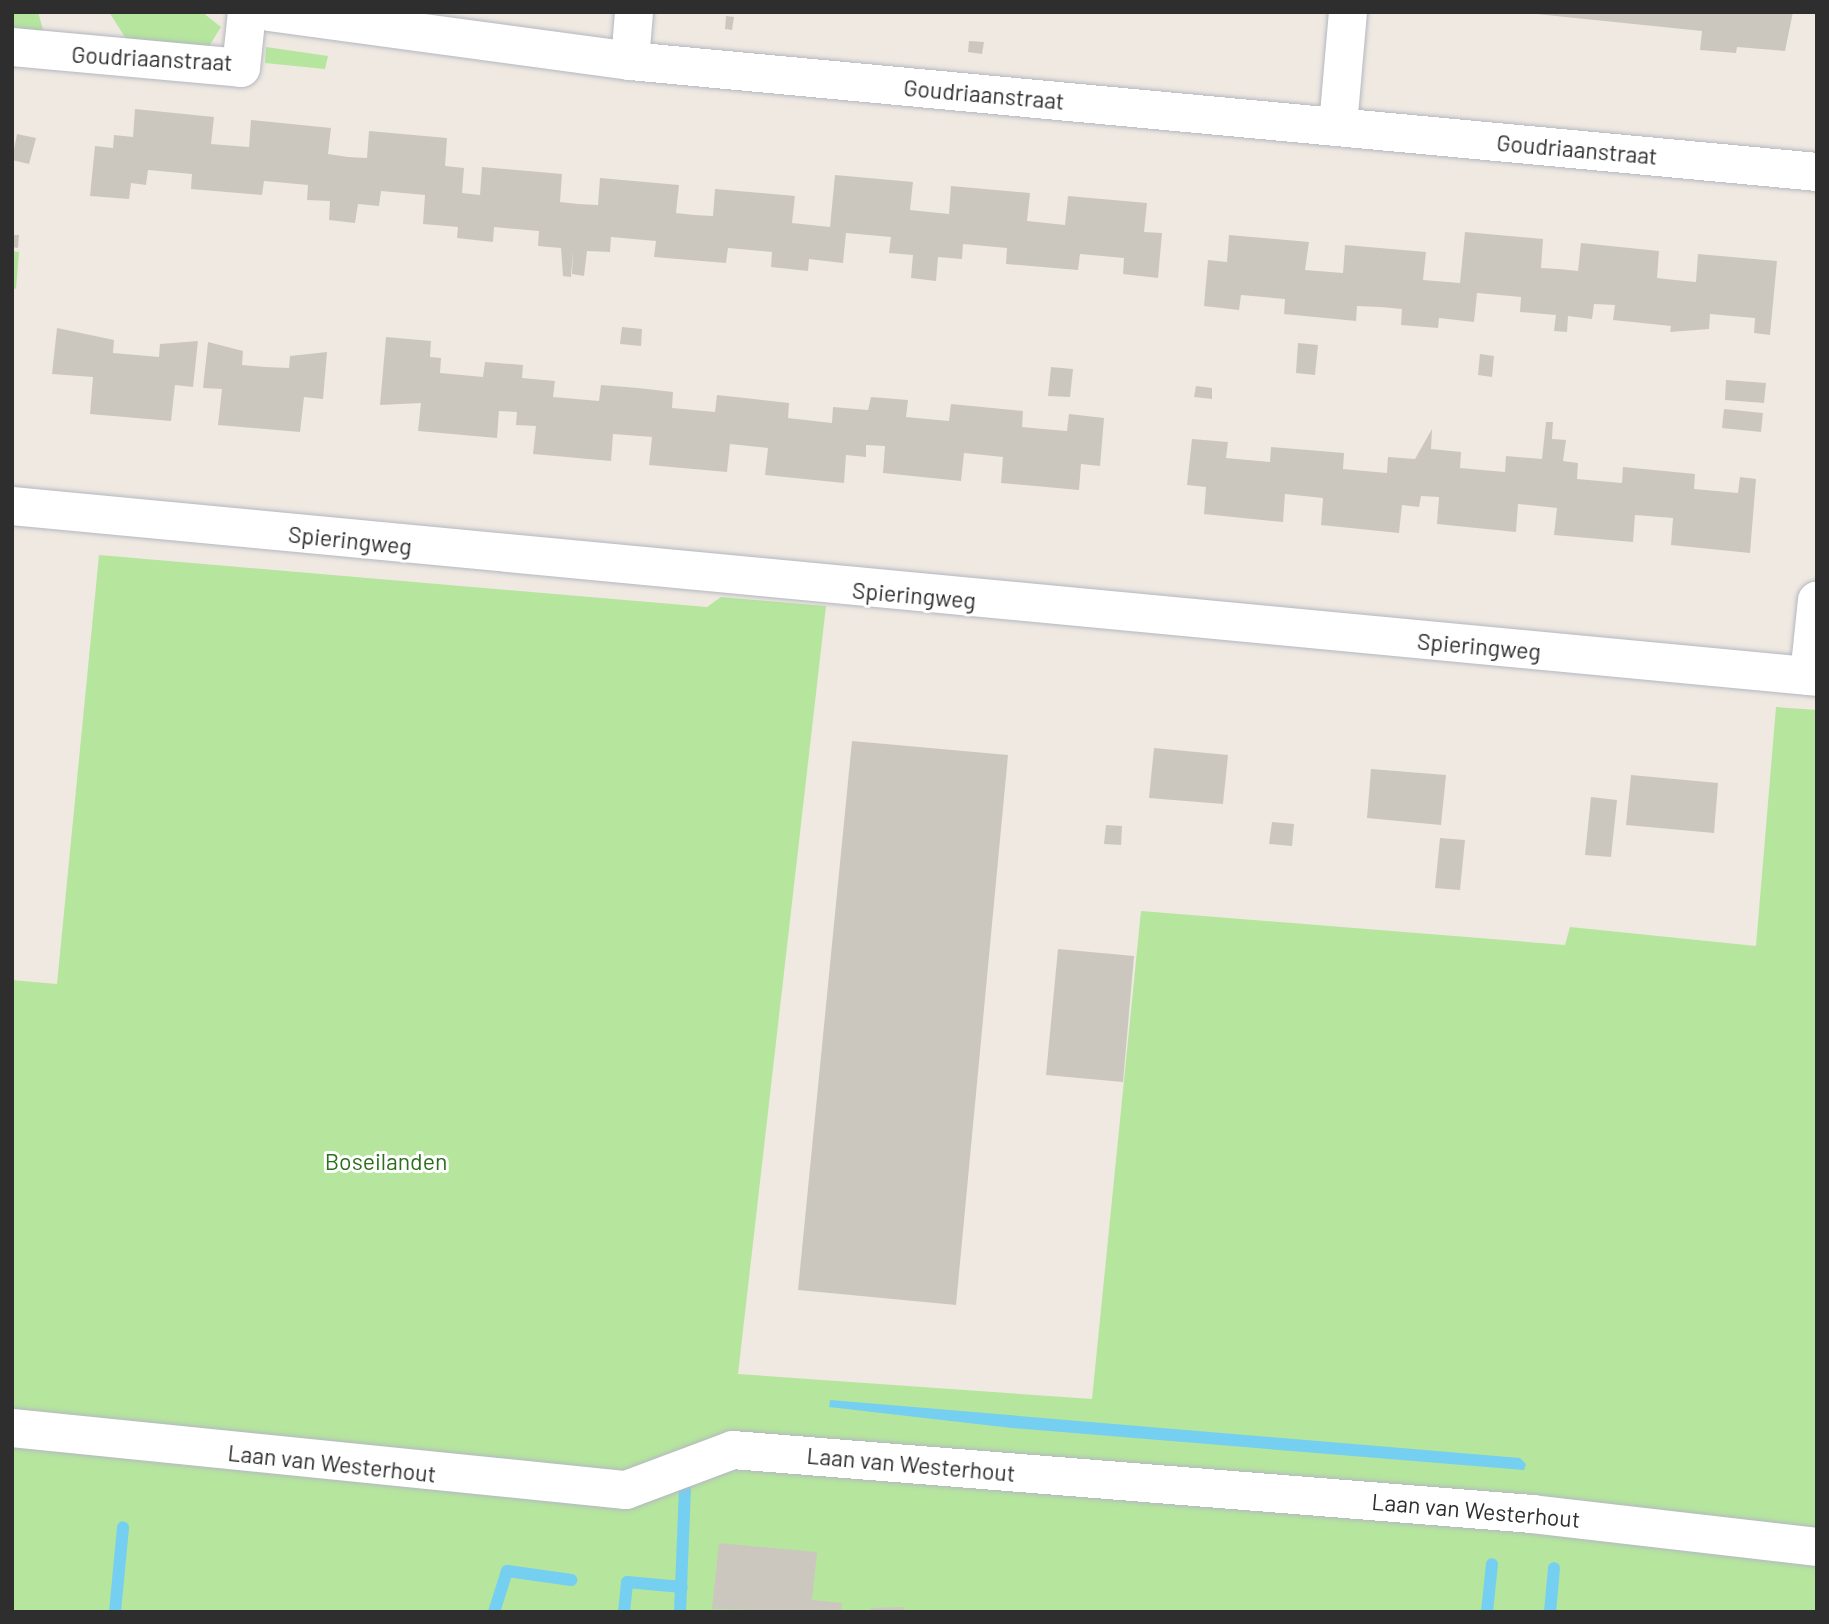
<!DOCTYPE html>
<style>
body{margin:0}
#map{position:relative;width:1829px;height:1624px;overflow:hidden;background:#efe9e1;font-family:Barlow,sans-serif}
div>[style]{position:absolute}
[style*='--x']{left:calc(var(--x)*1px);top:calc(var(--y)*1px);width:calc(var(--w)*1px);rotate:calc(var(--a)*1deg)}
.green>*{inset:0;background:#b6e59e}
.water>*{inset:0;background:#75cff0}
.stream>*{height:12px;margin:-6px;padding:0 6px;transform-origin:6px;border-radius:6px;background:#75cff0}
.building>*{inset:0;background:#cbc7bf}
.roads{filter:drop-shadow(0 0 2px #b4b7c1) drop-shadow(0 0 2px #b4b7c1)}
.minor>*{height:38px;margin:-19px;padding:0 19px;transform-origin:19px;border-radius:19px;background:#fff}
span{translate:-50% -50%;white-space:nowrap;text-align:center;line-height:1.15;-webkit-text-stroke:6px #fff;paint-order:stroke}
.street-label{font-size:23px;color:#2e2e2e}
.park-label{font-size:23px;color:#2c6e1b}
.frame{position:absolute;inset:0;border:14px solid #2e2e2e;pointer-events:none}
</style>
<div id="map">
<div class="green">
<div style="clip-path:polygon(12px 12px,38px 12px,46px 40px,12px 32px)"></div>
<div style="clip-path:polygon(109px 12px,202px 12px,221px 27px,206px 51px,130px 45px)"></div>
<div style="clip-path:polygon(266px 47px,328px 56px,325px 69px,265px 63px)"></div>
<div style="clip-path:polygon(12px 251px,19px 252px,16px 289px,12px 288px)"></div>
<div style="clip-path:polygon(99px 555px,707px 607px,721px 597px,826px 606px,738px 1374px,1092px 1399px,1141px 911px,1565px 945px,1570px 927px,1756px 946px,1776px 707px,1817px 710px,1817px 1612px,12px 1612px,12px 980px,57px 984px)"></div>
</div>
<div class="water">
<div style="clip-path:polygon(830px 1400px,1520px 1458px,1526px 1464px,1524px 1470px,1012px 1428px,829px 1407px)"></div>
</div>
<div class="stream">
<div style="--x:115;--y:1612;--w:85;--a:-84.6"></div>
<div style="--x:494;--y:1612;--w:43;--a:-72.4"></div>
<div style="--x:507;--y:1571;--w:65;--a:8"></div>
<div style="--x:624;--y:1612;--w:30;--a:-84"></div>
<div style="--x:627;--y:1582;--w:55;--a:5.2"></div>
<div style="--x:680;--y:1612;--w:122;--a:-87.7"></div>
<div style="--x:1487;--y:1612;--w:48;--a:-84.1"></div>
<div style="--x:1550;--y:1612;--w:44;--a:-84.8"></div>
</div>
<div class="building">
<div style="clip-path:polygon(1516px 12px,1793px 12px,1785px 51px,1737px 47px,1736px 53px,1700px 50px,1702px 31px)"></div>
<div style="clip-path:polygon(726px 16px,734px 17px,732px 30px,725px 29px)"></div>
<div style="clip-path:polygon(969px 41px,984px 42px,982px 54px,968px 52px)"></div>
<div style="clip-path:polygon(135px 109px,214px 117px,211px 144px,249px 147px,251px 120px,331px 128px,328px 154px,348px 157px,367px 158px,369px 131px,447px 138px,445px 166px,464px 168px,462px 193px,480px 195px,482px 167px,562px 174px,560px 202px,578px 204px,598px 205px,600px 178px,679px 185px,676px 213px,694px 215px,713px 216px,715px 189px,795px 196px,792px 223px,830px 227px,835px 175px,913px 182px,910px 210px,949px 214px,951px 186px,1030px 193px,1027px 221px,1065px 225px,1068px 196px,1147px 203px,1144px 232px,1162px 233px,1158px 278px,1123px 274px,1124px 258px,1080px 254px,1078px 270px,1006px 264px,1007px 248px,963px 244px,962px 259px,938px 257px,936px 281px,911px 278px,913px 255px,889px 253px,891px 237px,846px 233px,843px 263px,809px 259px,808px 271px,771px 267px,772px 252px,728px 248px,726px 263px,654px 257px,656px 241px,611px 237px,610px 252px,587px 251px,584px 276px,572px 274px,573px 249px,571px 277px,563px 276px,561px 248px,538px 246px,539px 231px,494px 227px,493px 242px,457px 238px,458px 227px,423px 224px,425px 195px,381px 191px,379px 206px,358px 204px,355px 223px,329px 220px,330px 201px,307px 200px,308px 185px,264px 181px,262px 195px,191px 189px,192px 174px,148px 170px,146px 185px,131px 183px,129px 199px,90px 196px,95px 146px,113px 148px,114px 135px,133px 137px)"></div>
<div style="clip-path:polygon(17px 134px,36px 138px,29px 164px,12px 160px)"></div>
<div style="clip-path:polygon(1465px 232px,1543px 239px,1541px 268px,1559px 269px,1578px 271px,1581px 243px,1659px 251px,1657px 278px,1675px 280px,1696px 282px,1698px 254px,1777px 261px,1770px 335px,1754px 333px,1755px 318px,1710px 314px,1709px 329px,1670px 332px,1671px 326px,1613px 320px,1615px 305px,1594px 304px,1592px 319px,1568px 316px,1567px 332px,1554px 331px,1556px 315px,1520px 312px,1521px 297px,1477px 293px,1474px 322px,1439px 318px,1438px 328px,1401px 325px,1402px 309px,1380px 307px,1357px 306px,1356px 321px,1284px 314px,1285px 299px,1241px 295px,1239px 310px,1204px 306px,1208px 260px,1227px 262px,1229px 235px,1309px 242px,1305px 270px,1343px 273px,1345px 245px,1426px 252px,1423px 280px,1460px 283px)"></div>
<div style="clip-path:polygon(12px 235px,19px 235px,18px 248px,12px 247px)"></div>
<div style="clip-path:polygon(622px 327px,642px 329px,641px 346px,620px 344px)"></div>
<div style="clip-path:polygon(57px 328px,114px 340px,113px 353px,159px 357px,160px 344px,198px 341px,193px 387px,175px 385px,171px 421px,90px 414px,93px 377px,52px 374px)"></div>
<div style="clip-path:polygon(386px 337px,431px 341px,430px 357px,441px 358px,440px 373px,483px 377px,485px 362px,523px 365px,522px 378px,555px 381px,553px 397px,599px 401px,601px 385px,638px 388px,673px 392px,672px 408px,715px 412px,717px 395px,754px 399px,789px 403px,788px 418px,832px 423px,833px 407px,868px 410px,871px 397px,908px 400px,906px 417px,927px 419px,949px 421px,951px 404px,1023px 411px,1022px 427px,1043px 429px,1067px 431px,1069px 414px,1104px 418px,1100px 466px,1081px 464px,1079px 490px,1001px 483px,1003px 457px,964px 453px,961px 481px,883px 473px,885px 446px,866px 445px,866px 457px,846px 455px,844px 483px,765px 475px,768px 448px,730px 444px,727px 472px,649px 465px,652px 437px,613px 434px,611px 461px,533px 454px,536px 426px,516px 425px,517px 412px,499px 411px,497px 438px,418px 431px,421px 403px,380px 405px)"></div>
<div style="clip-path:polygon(208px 342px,243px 351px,242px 365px,265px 367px,289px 368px,290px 356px,327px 352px,323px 399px,304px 397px,300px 432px,218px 425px,222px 389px,203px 388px)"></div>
<div style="clip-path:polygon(1298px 343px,1318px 345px,1315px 375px,1296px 373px)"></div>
<div style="clip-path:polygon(1480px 354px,1494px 356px,1492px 377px,1478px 375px)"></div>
<div style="clip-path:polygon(1051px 367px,1073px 369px,1070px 397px,1048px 396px)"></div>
<div style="clip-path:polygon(1726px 380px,1766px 383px,1764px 403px,1725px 400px)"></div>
<div style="clip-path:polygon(1196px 386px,1212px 388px,1212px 399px,1194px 397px)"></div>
<div style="clip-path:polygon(1724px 409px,1763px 413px,1761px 432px,1722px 428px)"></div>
<div style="clip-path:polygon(1546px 422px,1553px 422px,1552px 439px,1566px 440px,1563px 461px,1578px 463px,1577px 479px,1622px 483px,1623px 467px,1695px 474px,1694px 489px,1738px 493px,1740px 477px,1756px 479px,1750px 553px,1671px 545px,1673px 518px,1635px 515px,1633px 542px,1554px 535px,1557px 508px,1518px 504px,1516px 532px,1437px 524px,1439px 497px,1421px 496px,1419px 507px,1402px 505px,1399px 533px,1321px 525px,1323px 498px,1285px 494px,1283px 522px,1204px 514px,1206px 487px,1187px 485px,1192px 439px,1228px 442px,1226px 458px,1270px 462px,1271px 447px,1308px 450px,1344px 453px,1343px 469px,1387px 473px,1388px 457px,1415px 459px,1432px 429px,1431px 449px,1461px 452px,1460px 468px,1505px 472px,1506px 456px,1542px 459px)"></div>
<div style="clip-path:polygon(852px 741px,1008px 755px,956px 1305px,798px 1290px)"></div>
<div style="clip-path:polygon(1154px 748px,1228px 755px,1223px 804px,1149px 798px)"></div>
<div style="clip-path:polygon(1371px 769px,1446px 775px,1441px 825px,1367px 818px)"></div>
<div style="clip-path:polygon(1631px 775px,1718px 783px,1714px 833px,1626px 825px)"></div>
<div style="clip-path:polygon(1591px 797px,1617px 800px,1611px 857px,1585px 855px)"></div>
<div style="clip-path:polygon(1272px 822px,1294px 824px,1292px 846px,1269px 844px)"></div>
<div style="clip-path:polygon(1106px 825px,1122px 826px,1121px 845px,1104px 844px)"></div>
<div style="clip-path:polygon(1440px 838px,1465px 840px,1460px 890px,1435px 888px)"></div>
<div style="clip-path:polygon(1058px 949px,1134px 956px,1123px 1082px,1046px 1075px)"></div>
<div style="clip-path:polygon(719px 1543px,817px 1552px,812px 1600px,842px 1603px,841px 1612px,712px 1609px)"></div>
<div style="clip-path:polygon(904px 1607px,904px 1612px,871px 1612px,871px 1608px)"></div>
</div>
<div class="roads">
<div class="minor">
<div style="--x:269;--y:12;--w:364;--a:7.7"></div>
<div style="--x:630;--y:61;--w:1192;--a:5.34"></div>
<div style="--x:12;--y:47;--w:230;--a:5.2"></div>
<div style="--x:241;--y:68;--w:56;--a:-83.9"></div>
<div style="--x:630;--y:61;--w:49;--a:-85.3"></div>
<div style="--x:1338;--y:126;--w:114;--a:-85"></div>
<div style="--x:12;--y:506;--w:1813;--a:5.41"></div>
<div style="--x:1809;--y:676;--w:76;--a:-84"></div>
<div style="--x:12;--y:1428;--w:617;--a:5.77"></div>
<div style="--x:626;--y:1490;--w:114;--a:-20.5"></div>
<div style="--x:733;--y:1450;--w:802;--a:4.58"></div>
<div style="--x:1532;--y:1514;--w:287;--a:6.6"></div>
</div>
</div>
<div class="street-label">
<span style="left:152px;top:58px;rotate:3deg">Goudriaanstraat</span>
<span style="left:984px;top:94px;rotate:5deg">Goudriaanstraat</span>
<span style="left:1577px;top:149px;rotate:5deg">Goudriaanstraat</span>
<span style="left:350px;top:540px;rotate:6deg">Spieringweg</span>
<span style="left:914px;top:595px;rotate:5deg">Spieringweg</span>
<span style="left:1479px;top:646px;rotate:5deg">Spieringweg</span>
<span style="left:332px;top:1463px;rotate:6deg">Laan van Westerhout</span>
<span style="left:911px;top:1464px;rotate:5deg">Laan van Westerhout</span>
<span style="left:1476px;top:1510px;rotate:5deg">Laan van Westerhout</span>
</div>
<div class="park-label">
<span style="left:386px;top:1161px">Boseilanden</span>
</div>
<div class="frame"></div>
</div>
